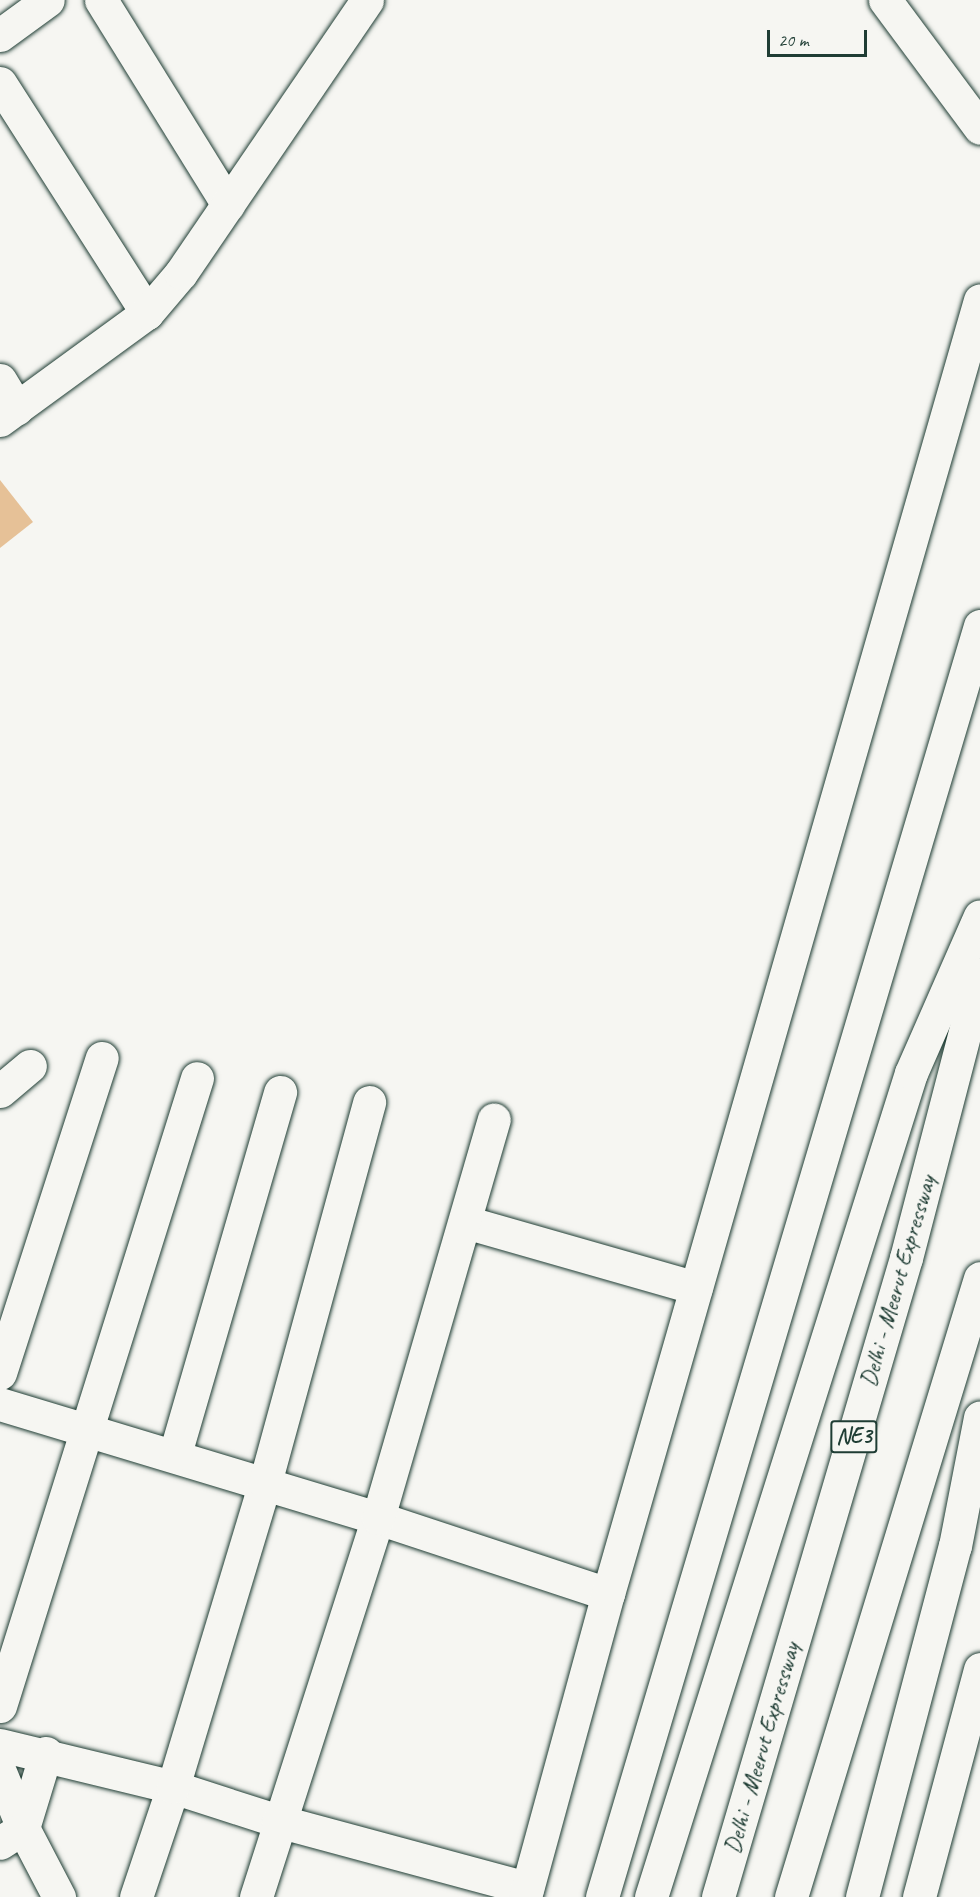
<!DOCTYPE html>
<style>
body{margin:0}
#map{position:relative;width:980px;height:1897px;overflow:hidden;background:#f6f6f2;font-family:Caveat,sans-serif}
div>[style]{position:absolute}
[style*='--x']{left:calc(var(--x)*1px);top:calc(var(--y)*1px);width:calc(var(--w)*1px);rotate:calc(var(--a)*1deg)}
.building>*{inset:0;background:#e6c197}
.roads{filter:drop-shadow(0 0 2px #1f3d34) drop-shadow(0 0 2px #1f3d34)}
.minor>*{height:33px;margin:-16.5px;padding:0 16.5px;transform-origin:16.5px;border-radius:16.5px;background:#f6f6f2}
.highway>*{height:33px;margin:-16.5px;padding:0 16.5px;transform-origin:16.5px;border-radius:16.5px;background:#f6f6f2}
span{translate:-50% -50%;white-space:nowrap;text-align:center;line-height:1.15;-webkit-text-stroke:4.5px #f6f6f2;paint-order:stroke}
.shield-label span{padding:2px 4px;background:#f6f6f2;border:2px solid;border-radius:4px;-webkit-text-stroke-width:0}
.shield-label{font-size:22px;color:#1f3d34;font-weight:700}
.street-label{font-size:24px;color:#1f3d34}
.scale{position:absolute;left:767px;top:30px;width:100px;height:27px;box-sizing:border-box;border:3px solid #1f3d34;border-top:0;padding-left:8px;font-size:18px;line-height:21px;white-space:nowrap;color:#1f3d34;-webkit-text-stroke:4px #f6f6f2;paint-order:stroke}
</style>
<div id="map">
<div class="building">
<div style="clip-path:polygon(0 480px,33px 522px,0 548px)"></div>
</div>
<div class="roads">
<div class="minor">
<div style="--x:101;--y:0;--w:241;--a:58.2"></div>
<div style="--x:885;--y:0;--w:159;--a:53.4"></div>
<div style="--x:0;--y:35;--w:59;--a:-36.1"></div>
<div style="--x:0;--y:83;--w:273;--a:57.4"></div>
<div style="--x:0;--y:380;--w:33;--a:59"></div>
<div style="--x:0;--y:420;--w:182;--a:-36.1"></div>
<div style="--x:147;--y:313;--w:52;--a:-49.6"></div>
<div style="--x:181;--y:273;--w:330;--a:-55.7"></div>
<div style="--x:0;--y:1091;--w:39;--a:-40"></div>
<div style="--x:465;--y:1222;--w:240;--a:15.9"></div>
<div style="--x:0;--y:1373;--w:331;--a:-72.1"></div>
<div style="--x:0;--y:1404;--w:395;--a:16.8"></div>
<div style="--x:378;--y:1518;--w:242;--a:18.3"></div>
<div style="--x:175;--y:1454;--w:377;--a:-73.8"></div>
<div style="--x:0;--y:1706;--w:658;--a:-72.58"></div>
<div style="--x:0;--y:1745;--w:178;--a:13.6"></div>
<div style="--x:173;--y:1787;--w:110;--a:17.9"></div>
<div style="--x:278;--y:1821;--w:258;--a:15.1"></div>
<div style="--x:46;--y:1753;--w:78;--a:107"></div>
<div style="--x:23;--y:1828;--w:78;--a:62.4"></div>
<div style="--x:0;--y:1772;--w:61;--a:67.7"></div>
<div style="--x:23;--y:1828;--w:27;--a:147"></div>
<div style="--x:136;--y:1897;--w:116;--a:-71.4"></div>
<div style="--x:173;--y:1787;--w:318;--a:-73.2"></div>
<div style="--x:265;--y:1483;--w:395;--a:-74.7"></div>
<div style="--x:256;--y:1897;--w:398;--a:-72.2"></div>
<div style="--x:378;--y:1518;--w:415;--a:-73.8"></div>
<div style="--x:525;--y:1897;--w:314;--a:-74.7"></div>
<div style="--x:608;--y:1594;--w:1346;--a:-73.96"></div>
</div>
<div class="highway">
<div style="--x:602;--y:1897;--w:1326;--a:-73.44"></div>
<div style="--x:651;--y:1897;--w:864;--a:-72.49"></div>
<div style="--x:911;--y:1073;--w:171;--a:-66.3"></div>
<div style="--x:718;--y:1897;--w:666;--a:-73.61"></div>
<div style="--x:906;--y:1258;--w:293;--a:-75.4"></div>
<div style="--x:791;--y:1897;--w:647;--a:-73.02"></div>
<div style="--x:862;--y:1897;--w:363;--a:-75.2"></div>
<div style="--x:955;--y:1546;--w:131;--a:-79"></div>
<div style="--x:919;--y:1897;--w:236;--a:-75"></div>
</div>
</div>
<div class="shield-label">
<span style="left:854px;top:1437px">NE3</span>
</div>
<div class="street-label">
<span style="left:898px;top:1281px;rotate:-74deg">Delhi - Meerut Expressway</span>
<span style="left:762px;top:1748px;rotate:-74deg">Delhi - Meerut Expressway</span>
</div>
<div class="scale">20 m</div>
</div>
